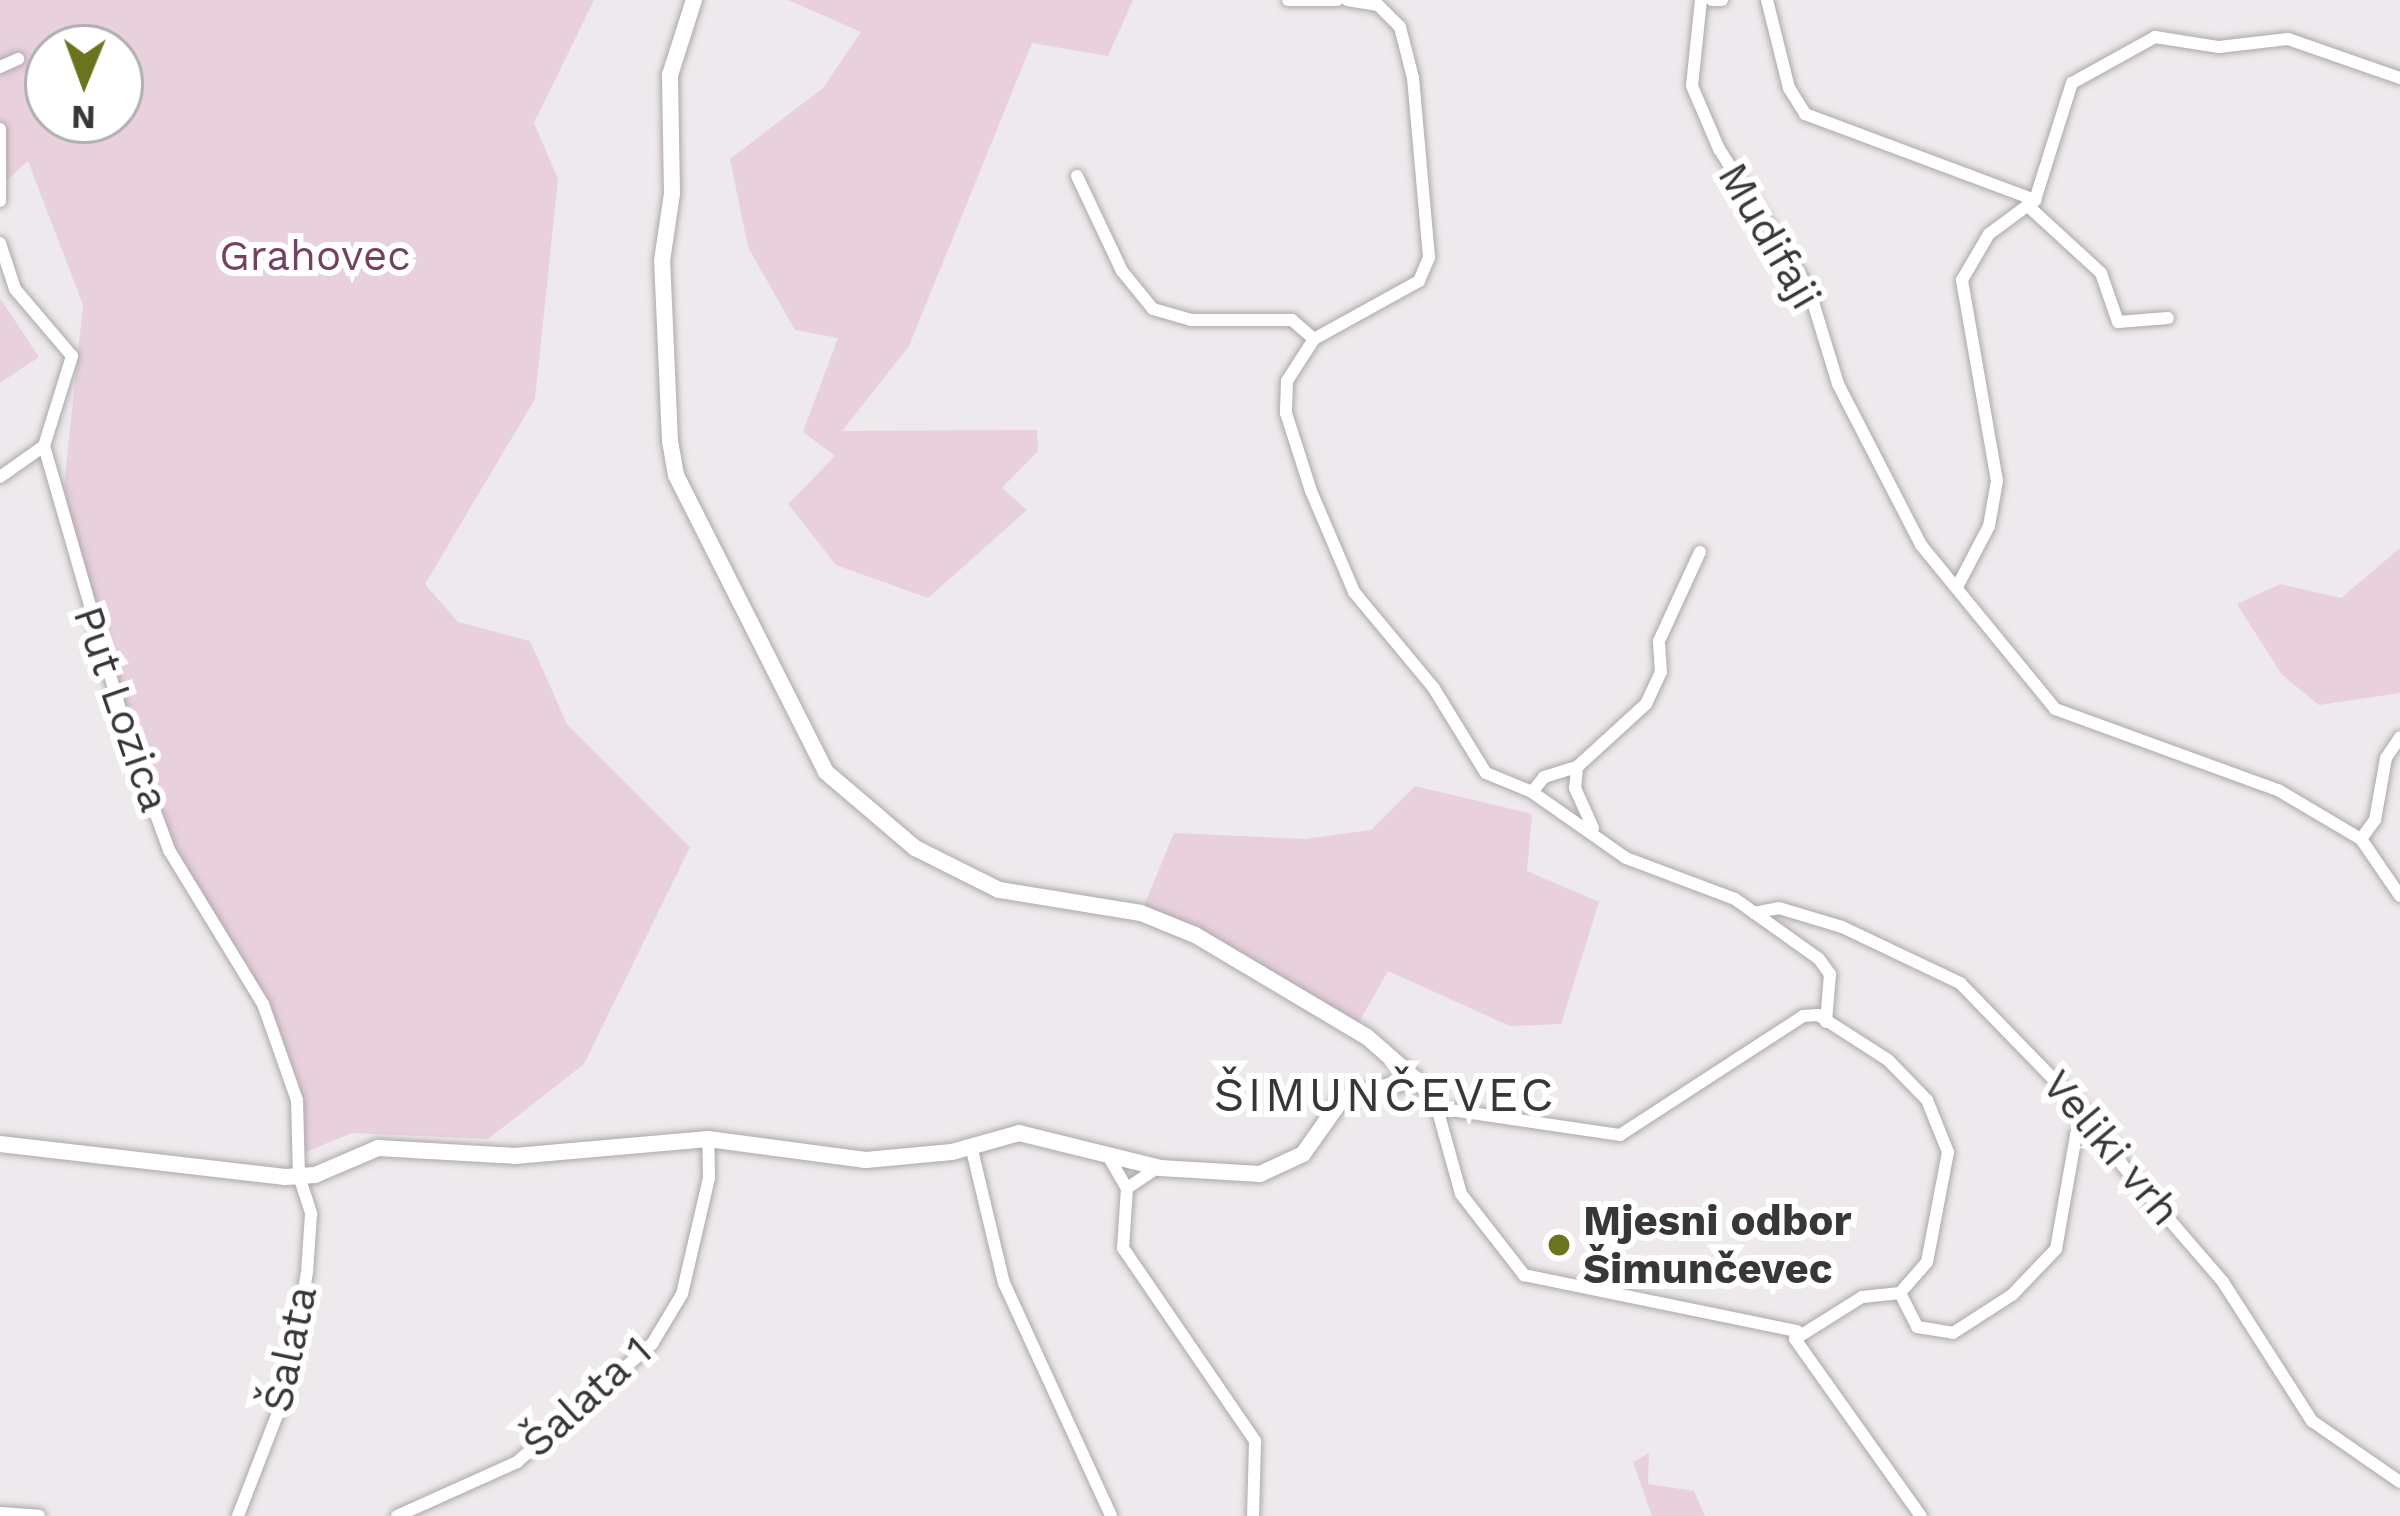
<!DOCTYPE html>
<meta charset="utf-8">
<style>
body{margin:0}
#map{position:relative;width:2400px;height:1516px;overflow:hidden;background:#eee9ec;font-family:"Work Sans",sans-serif}
div>[style]{position:absolute}
[style*='--x']{left:calc(var(--x)*1px);top:calc(var(--y)*1px);width:calc(var(--w)*1px);rotate:calc(var(--a)*1deg)}
.green>*{inset:0;background:#e8d0dd}
.roads{filter:drop-shadow(0 0 3px #ada8ab) drop-shadow(0 0 3px #ada8ab)}
.minor>*{height:12px;margin:-6px;padding:0 6px;transform-origin:6px;border-radius:6px;background:#fff}
.tertiary>*{height:16px;margin:-8px;padding:0 8px;transform-origin:8px;border-radius:8px;background:#fff}
.dots>*{width:33px;height:33px;translate:-50% -50%;box-sizing:border-box;border:6px solid #fff;border-radius:50%}
span{translate:-50% -50%;white-space:nowrap;text-align:center;line-height:1.15;-webkit-text-stroke:12px #fff;paint-order:stroke}
.street-label{font-size:42px;color:#383637}
.park-label{font-size:42px;color:#754161}
.poi-label{font-size:42px;color:#383637;font-weight:700}
.left{translate:0 -50%;text-align:left}
.quarter-label{font-size:48px;color:#383637;letter-spacing:3px}
.north{position:absolute;left:24px;top:24px;width:120px;height:120px;box-sizing:border-box;background:#fff;border:3px solid #afafaf;border-radius:50%;rotate:181deg;font-size:33px;font-weight:700;line-height:48px;text-align:center;color:#383637}
.north::after{content:'';display:block;margin:auto;width:42px;height:54px;background:#6b741d;clip-path:polygon(50% 0,100% 100%,50% 72%,0 100%)}
</style>
<div id="map">
<div class="green">
<div style="clip-path:polygon(evenodd,0 0,594px 0,534px 123px,558px 179px,535px 399px,425px 584px,458px 622px,530px 641px,567px 724px,690px 847px,584px 1064px,488px 1139px,352px 1133px,303px 1153px,300px 1086px,269px 1001px,164px 831px,154px 780px,101px 641px,64px 487px,83px 305px,28px 161px,0 186px,0 0,48px 48px,120px 48px,120px 120px,48px 120px,48px 48px)"></div>
<div style="clip-path:polygon(788px 0,1133px 0,1108px 56px,1032px 43px,909px 346px,842px 431px,1037px 430px,1038px 451px,1002px 488px,1027px 510px,928px 598px,836px 565px,788px 504px,835px 456px,803px 432px,838px 338px,795px 330px,748px 247px,730px 159px,823px 88px,861px 32px)"></div>
<div style="clip-path:polygon(0 298px,39px 357px,0 383px)"></div>
<div style="clip-path:polygon(2400px 548px,2400px 693px,2319px 705px,2282px 675px,2237px 604px,2280px 584px,2341px 598px)"></div>
<div style="clip-path:polygon(1415px 786px,1532px 814px,1527px 871px,1599px 902px,1561px 1024px,1510px 1026px,1388px 971px,1359px 1022px,1141px 913px,1174px 833px,1305px 839px,1371px 830px)"></div>
<div style="clip-path:polygon(1649px 1453px,1648px 1484px,1694px 1491px,1705px 1516px,1652px 1516px,1633px 1462px)"></div>
</div>
<div class="roads">
<div class="minor">
<div style="--x:1288;--y:0;--w:49;--a:0"></div>
<div style="--x:1701;--y:0;--w:86;--a:96"></div>
<div style="--x:1692;--y:86;--w:69;--a:66.8"></div>
<div style="--x:1719;--y:149;--w:166;--a:57.3"></div>
<div style="--x:1809;--y:289;--w:99;--a:73"></div>
<div style="--x:1838;--y:384;--w:181;--a:62.7"></div>
<div style="--x:1921;--y:545;--w:212;--a:50.7"></div>
<div style="--x:2055;--y:709;--w:237;--a:20"></div>
<div style="--x:2278;--y:790;--w:96;--a:30.6"></div>
<div style="--x:2361;--y:839;--w:24;--a:-54"></div>
<div style="--x:2375;--y:820;--w:63;--a:-79.9"></div>
<div style="--x:2386;--y:758;--w:25;--a:-56"></div>
<div style="--x:1712;--y:0;--w:10;--a:0"></div>
<div style="--x:1767;--y:0;--w:91;--a:76"></div>
<div style="--x:1789;--y:88;--w:31;--a:58"></div>
<div style="--x:1805;--y:114;--w:246;--a:20.5"></div>
<div style="--x:0;--y:67;--w:20;--a:-24"></div>
<div style="--x:0;--y:129;--w:72;--a:90"></div>
<div style="--x:1077;--y:176;--w:105;--a:64.7"></div>
<div style="--x:1122;--y:271;--w:49;--a:50.8"></div>
<div style="--x:1153;--y:309;--w:40;--a:16"></div>
<div style="--x:1191;--y:320;--w:101;--a:0"></div>
<div style="--x:1292;--y:320;--w:29;--a:41"></div>
<div style="--x:1314;--y:339;--w:50;--a:122.7"></div>
<div style="--x:1287;--y:381;--w:32;--a:92"></div>
<div style="--x:1286;--y:413;--w:82;--a:72.2"></div>
<div style="--x:1311;--y:491;--w:110;--a:66.9"></div>
<div style="--x:1354;--y:592;--w:124;--a:50.3"></div>
<div style="--x:1433;--y:687;--w:101;--a:58.4"></div>
<div style="--x:1486;--y:773;--w:50;--a:22.4"></div>
<div style="--x:1532;--y:792;--w:115;--a:35.1"></div>
<div style="--x:1626;--y:858;--w:116;--a:20.6"></div>
<div style="--x:1735;--y:899;--w:103;--a:35.5"></div>
<div style="--x:1819;--y:959;--w:19;--a:54"></div>
<div style="--x:1830;--y:974;--w:48;--a:94.8"></div>
<div style="--x:2027;--y:205;--w:100;--a:42.6"></div>
<div style="--x:2101;--y:273;--w:52;--a:70.9"></div>
<div style="--x:2118;--y:322;--w:50;--a:-4.6"></div>
<div style="--x:0;--y:243;--w:48;--a:71.9"></div>
<div style="--x:15;--y:289;--w:88;--a:49.6"></div>
<div style="--x:72;--y:356;--w:94;--a:107.3"></div>
<div style="--x:44;--y:446;--w:313;--a:73.9"></div>
<div style="--x:131;--y:747;--w:110;--a:69.7"></div>
<div style="--x:169;--y:850;--w:180;--a:58.6"></div>
<div style="--x:263;--y:1004;--w:102;--a:70.5"></div>
<div style="--x:297;--y:1100;--w:76;--a:88.5"></div>
<div style="--x:299;--y:1176;--w:40;--a:72"></div>
<div style="--x:311;--y:1214;--w:58;--a:93.9"></div>
<div style="--x:307;--y:1272;--w:122;--a:99.9"></div>
<div style="--x:286;--y:1392;--w:133;--a:111.2"></div>
<div style="--x:1314;--y:339;--w:120;--a:-28.9"></div>
<div style="--x:1419;--y:281;--w:26;--a:-67"></div>
<div style="--x:1429;--y:257;--w:180;--a:-95.1"></div>
<div style="--x:1413;--y:78;--w:53;--a:-104.3"></div>
<div style="--x:1400;--y:27;--w:31;--a:-135"></div>
<div style="--x:1378;--y:5;--w:31;--a:-171"></div>
<div style="--x:0;--y:477;--w:54;--a:-35.2"></div>
<div style="--x:1957;--y:587;--w:69;--a:-62.3"></div>
<div style="--x:1989;--y:526;--w:46;--a:-79.9"></div>
<div style="--x:1997;--y:481;--w:204;--a:-99.9"></div>
<div style="--x:1962;--y:280;--w:53;--a:-59.6"></div>
<div style="--x:1989;--y:234;--w:57;--a:-36.5"></div>
<div style="--x:2035;--y:200;--w:123;--a:-72.5"></div>
<div style="--x:2072;--y:83;--w:95;--a:-29"></div>
<div style="--x:2155;--y:37;--w:65;--a:8.9"></div>
<div style="--x:2219;--y:47;--w:69;--a:-6.6"></div>
<div style="--x:2288;--y:39;--w:119;--a:19.2"></div>
<div style="--x:1577;--y:767;--w:21;--a:95"></div>
<div style="--x:1575;--y:788;--w:44;--a:65.8"></div>
<div style="--x:1532;--y:792;--w:19;--a:-51"></div>
<div style="--x:1544;--y:777;--w:34;--a:-17"></div>
<div style="--x:1577;--y:767;--w:93;--a:-42.4"></div>
<div style="--x:1646;--y:704;--w:35;--a:-65"></div>
<div style="--x:1661;--y:672;--w:31;--a:-94"></div>
<div style="--x:1659;--y:641;--w:98;--a:-65.3"></div>
<div style="--x:2361;--y:839;--w:69;--a:55.6"></div>
<div style="--x:1754;--y:913;--w:25;--a:-11"></div>
<div style="--x:1779;--y:908;--w:66;--a:16.8"></div>
<div style="--x:1842;--y:927;--w:131;--a:25.4"></div>
<div style="--x:1960;--y:983;--w:205;--a:45.8"></div>
<div style="--x:2103;--y:1130;--w:41;--a:60.9"></div>
<div style="--x:2123;--y:1166;--w:153;--a:49.2"></div>
<div style="--x:2223;--y:1282;--w:165;--a:57.4"></div>
<div style="--x:2312;--y:1421;--w:107;--a:34.7"></div>
<div style="--x:1415;--y:1079;--w:36;--a:53"></div>
<div style="--x:1437;--y:1108;--w:89;--a:74.4"></div>
<div style="--x:1461;--y:1194;--w:103;--a:52.1"></div>
<div style="--x:1524;--y:1275;--w:279;--a:11.6"></div>
<div style="--x:1437;--y:1108;--w:185;--a:8.4"></div>
<div style="--x:1620;--y:1135;--w:218;--a:-33"></div>
<div style="--x:1803;--y:1016;--w:15;--a:-4"></div>
<div style="--x:1818;--y:1015;--w:83;--a:32.7"></div>
<div style="--x:1888;--y:1060;--w:56;--a:45.7"></div>
<div style="--x:1927;--y:1100;--w:56;--a:68"></div>
<div style="--x:1948;--y:1152;--w:112;--a:100.8"></div>
<div style="--x:1927;--y:1262;--w:41;--a:131.1"></div>
<div style="--x:1900;--y:1293;--w:38;--a:174"></div>
<div style="--x:1862;--y:1297;--w:79;--a:147.9"></div>
<div style="--x:1795;--y:1339;--w:217;--a:54.6"></div>
<div style="--x:971;--y:1146;--w:141;--a:76.5"></div>
<div style="--x:1004;--y:1283;--w:256;--a:65.3"></div>
<div style="--x:1107;--y:1154;--w:39;--a:60"></div>
<div style="--x:1157;--y:1168;--w:36;--a:146"></div>
<div style="--x:1127;--y:1188;--w:60;--a:93.8"></div>
<div style="--x:1123;--y:1248;--w:234;--a:55.6"></div>
<div style="--x:1255;--y:1441;--w:75;--a:91.5"></div>
<div style="--x:1900;--y:1293;--w:38;--a:63"></div>
<div style="--x:1917;--y:1327;--w:36;--a:9"></div>
<div style="--x:1953;--y:1333;--w:70;--a:-32.8"></div>
<div style="--x:2012;--y:1295;--w:64;--a:-46.3"></div>
<div style="--x:2056;--y:1249;--w:116;--a:-80"></div>
<div style="--x:2076;--y:1135;--w:19;--a:-58"></div>
<div style="--x:0;--y:1513;--w:39;--a:4"></div>
<div style="--x:397;--y:1516;--w:132;--a:-24.2"></div>
<div style="--x:517;--y:1462;--w:179;--a:-41.2"></div>
<div style="--x:652;--y:1344;--w:58;--a:-59"></div>
<div style="--x:682;--y:1294;--w:119;--a:-76.9"></div>
<div style="--x:709;--y:1178;--w:39;--a:-91"></div>
</div>
<div class="tertiary">
<div style="--x:0;--y:1144;--w:287;--a:6.6"></div>
<div style="--x:285;--y:1177;--w:30;--a:-4"></div>
<div style="--x:315;--y:1175;--w:69;--a:-23.2"></div>
<div style="--x:378;--y:1148;--w:137;--a:3.3"></div>
<div style="--x:515;--y:1156;--w:194;--a:-5"></div>
<div style="--x:708;--y:1139;--w:159;--a:7.6"></div>
<div style="--x:866;--y:1160;--w:86;--a:-5.3"></div>
<div style="--x:952;--y:1152;--w:70;--a:-15.8"></div>
<div style="--x:1019;--y:1133;--w:145;--a:13.9"></div>
<div style="--x:1160;--y:1168;--w:100;--a:3.4"></div>
<div style="--x:1260;--y:1174;--w:47;--a:-24.9"></div>
<div style="--x:1303;--y:1154;--w:67;--a:-54.7"></div>
<div style="--x:1342;--y:1099;--w:76;--a:-15.3"></div>
<div style="--x:1415;--y:1079;--w:64;--a:-138.8"></div>
<div style="--x:1367;--y:1037;--w:200;--a:-149.3"></div>
<div style="--x:1195;--y:935;--w:58;--a:-157.8"></div>
<div style="--x:1141;--y:913;--w:144;--a:-170.8"></div>
<div style="--x:999;--y:890;--w:94;--a:-153.4"></div>
<div style="--x:915;--y:848;--w:117;--a:-139.5"></div>
<div style="--x:826;--y:772;--w:333;--a:-116.8"></div>
<div style="--x:676;--y:475;--w:35;--a:-100"></div>
<div style="--x:670;--y:441;--w:180;--a:-92.5"></div>
<div style="--x:662;--y:261;--w:69;--a:-81.6"></div>
<div style="--x:672;--y:193;--w:118;--a:-91"></div>
<div style="--x:670;--y:75;--w:79;--a:-72.3"></div>
</div>
</div>
<div class="dots">
<div style="left:1559px;top:1245px;background:#6b741d"></div>
</div>
<div class="street-label">
<span style="left:1769px;top:236px;rotate:60deg">Mudifaji</span>
<span style="left:121px;top:709px;rotate:71deg">Put Lozica</span>
<span style="left:2111px;top:1148px;rotate:50deg">Veliki vrh</span>
<span style="left:290px;top:1349px;rotate:-78deg">Šalata</span>
<span style="left:587px;top:1397px;rotate:-42deg">Šalata 1</span>
</div>
<div class="park-label">
<span style="left:315px;top:256px">Grahovec</span>
</div>
<div class="poi-label">
<span class="left" style="left:1583px;top:1245px">Mjesni odbor<br>Šimunčevec</span>
</div>
<div class="quarter-label">
<span style="left:1385px;top:1095px">ŠIMUNČEVEC</span>
</div>
<div class="north">N</div>
</div>
